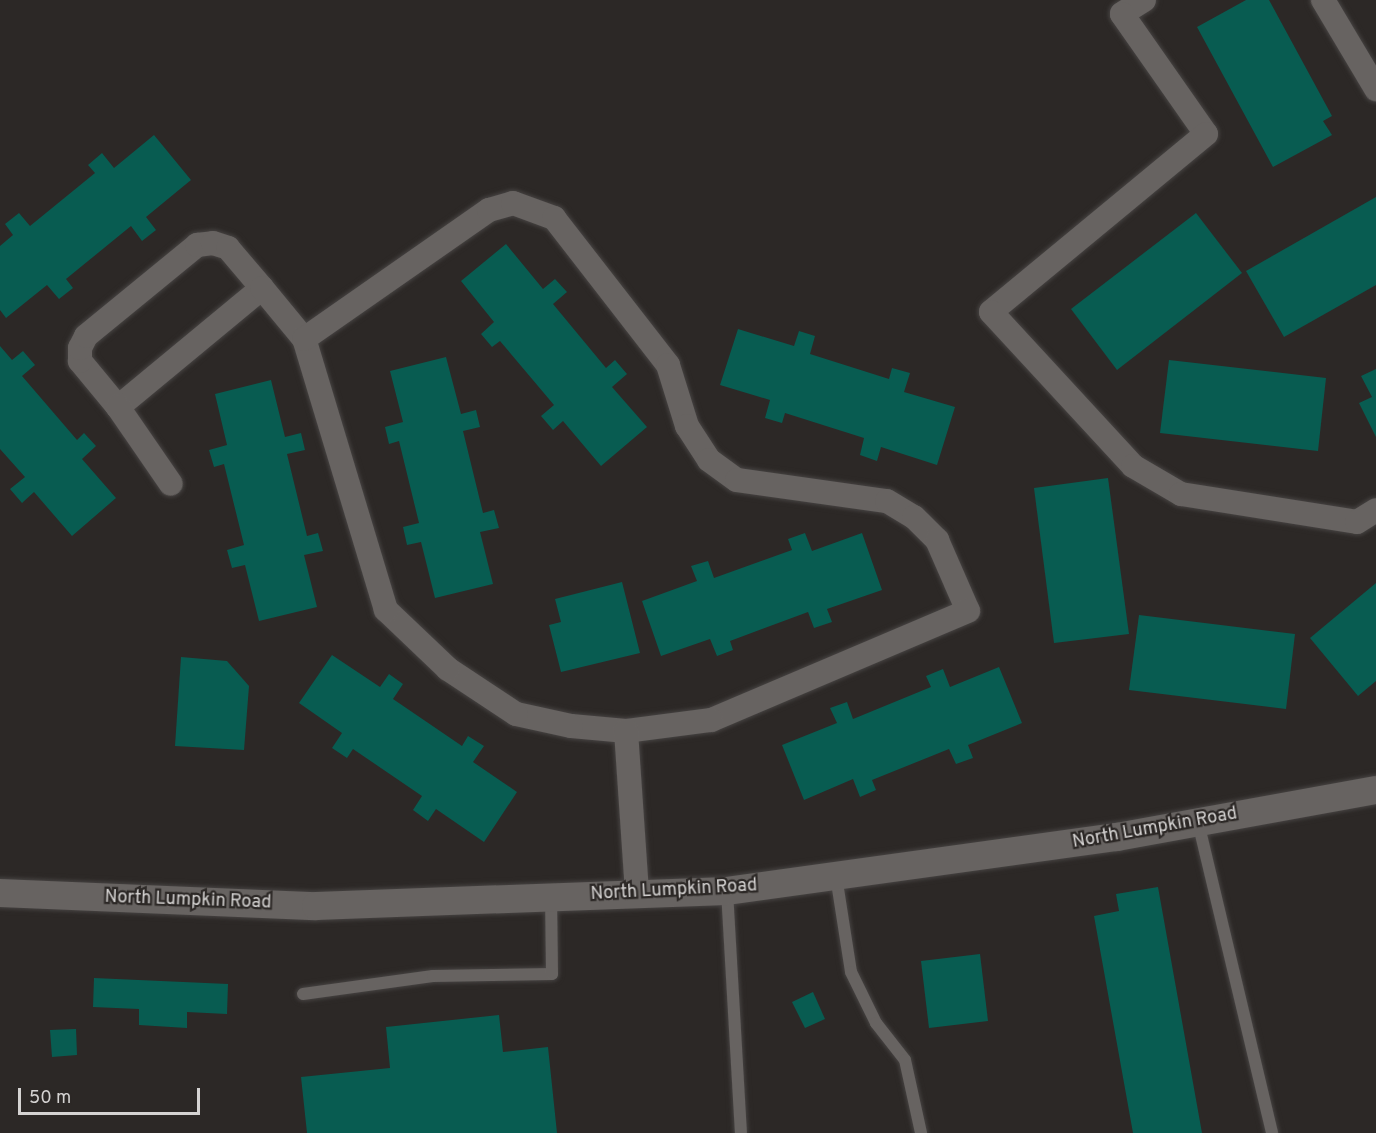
<!DOCTYPE html>
<style>
body{margin:0}
#map{position:relative;width:1376px;height:1133px;overflow:hidden;background:#2c2826;font-family:Overpass,sans-serif}
div>[style]{position:absolute}
[style*='--x']{left:calc(var(--x)*1px);top:calc(var(--y)*1px);width:calc(var(--w)*1px);rotate:calc(var(--a)*1deg)}
.building>*{inset:0;background:#085c51}
.roads{filter:drop-shadow(0 0 2px #464342) drop-shadow(0 0 2px #464342)}
.service>*{height:12px;margin:-6px;padding:0 6px;transform-origin:6px;border-radius:6px;background:#676361}
.minor>*{height:24px;margin:-12px;padding:0 12px;transform-origin:12px;border-radius:12px;background:#676361}
.tertiary>*{height:28px;margin:-14px;padding:0 14px;transform-origin:14px;border-radius:14px;background:#676361}
span{translate:-50% -50%;white-space:nowrap;text-align:center;line-height:1.15;-webkit-text-stroke:4.5px #2c2826;paint-order:stroke}
.street-label{font-size:18px;color:#d5d3d2}
.scale{position:absolute;left:18px;top:1088px;width:182px;height:27px;box-sizing:border-box;border:3px solid #d5d3d2;border-top:0;padding-left:8px;font-size:18px;line-height:21px;white-space:nowrap;color:#d5d3d2;-webkit-text-stroke:4px #2c2826;paint-order:stroke}
</style>
<div id="map">
<div class="building">
<div style="clip-path:polygon(1246px 0,1269px 0,1332px 116px,1323px 121px,1332px 135px,1273px 167px,1197px 27px)"></div>
<div style="clip-path:polygon(154px 135px,191px 180px,146px 217px,156px 230px,142px 241px,131px 226px,66px 279px,73px 288px,59px 299px,47px 285px,6px 318px,0 310px,0 246px,13px 235px,5px 224px,19px 213px,30px 226px,95px 173px,88px 165px,102px 153px,114px 168px)"></div>
<div style="clip-path:polygon(1376px 197px,1376px 285px,1284px 337px,1246px 271px)"></div>
<div style="clip-path:polygon(1196px 213px,1242px 273px,1117px 370px,1071px 309px)"></div>
<div style="clip-path:polygon(506px 244px,543px 289px,555px 279px,567px 292px,553px 304px,606px 368px,615px 360px,627px 374px,612px 387px,647px 427px,601px 466px,563px 421px,553px 430px,541px 416px,554px 405px,500px 341px,492px 347px,481px 334px,494px 322px,461px 281px)"></div>
<div style="clip-path:polygon(738px 329px,794px 346px,799px 331px,815px 336px,810px 354px,889px 379px,892px 368px,910px 373px,904px 392px,955px 407px,937px 465px,881px 447px,877px 461px,860px 455px,864px 438px,785px 413px,782px 423px,765px 418px,770px 400px,720px 385px)"></div>
<div style="clip-path:polygon(0 346px,12px 360px,23px 351px,35px 365px,22px 376px,77px 440px,84px 433px,96px 446px,82px 459px,116px 498px,72px 536px,34px 492px,22px 503px,10px 489px,25px 477px,0 449px)"></div>
<div style="clip-path:polygon(446px 357px,461px 414px,476px 410px,480px 427px,463px 431px,483px 513px,494px 510px,499px 528px,480px 532px,493px 584px,435px 598px,421px 542px,407px 545px,403px 527px,419px 523px,399px 441px,389px 444px,385px 427px,403px 422px,390px 371px)"></div>
<div style="clip-path:polygon(1169px 360px,1326px 378px,1318px 451px,1160px 433px)"></div>
<div style="clip-path:polygon(1376px 369px,1376px 437px,1359px 403px,1372px 397px,1361px 376px)"></div>
<div style="clip-path:polygon(271px 380px,285px 437px,301px 433px,305px 450px,287px 454px,307px 536px,318px 533px,323px 551px,304px 555px,317px 607px,259px 621px,245px 565px,232px 568px,227px 550px,244px 545px,224px 464px,214px 467px,209px 450px,227px 445px,215px 394px)"></div>
<div style="clip-path:polygon(1108px 478px,1129px 634px,1054px 643px,1034px 488px)"></div>
<div style="clip-path:polygon(805px 533px,812px 551px,862px 533px,882px 590px,827px 609px,832px 622px,814px 628px,808px 612px,730px 641px,733px 650px,717px 656px,710px 639px,661px 656px,642px 601px,697px 581px,691px 566px,708px 561px,714px 578px,792px 550px,788px 539px)"></div>
<div style="clip-path:polygon(622px 582px,640px 653px,561px 672px,549px 625px,561px 622px,555px 599px)"></div>
<div style="clip-path:polygon(1376px 583px,1376px 681px,1358px 696px,1310px 638px)"></div>
<div style="clip-path:polygon(1139px 615px,1295px 634px,1286px 709px,1129px 690px)"></div>
<div style="clip-path:polygon(332px 655px,380px 687px,389px 674px,403px 684px,393px 699px,462px 746px,468px 736px,484px 746px,473px 762px,517px 792px,484px 842px,436px 809px,428px 821px,413px 810px,422px 796px,353px 749px,347px 758px,332px 748px,342px 733px,299px 703px)"></div>
<div style="clip-path:polygon(181px 657px,227px 661px,249px 686px,244px 750px,175px 746px)"></div>
<div style="clip-path:polygon(999px 667px,1022px 723px,968px 745px,973px 758px,956px 764px,949px 749px,872px 780px,876px 790px,860px 797px,853px 779px,804px 800px,782px 745px,837px 723px,830px 708px,847px 702px,853px 719px,931px 687px,926px 676px,943px 669px,950px 687px)"></div>
<div style="clip-path:polygon(1158px 887px,1202px 1133px,1133px 1133px,1094px 916px,1119px 911px,1116px 894px)"></div>
<div style="clip-path:polygon(980px 954px,988px 1021px,929px 1028px,921px 961px)"></div>
<div style="clip-path:polygon(94px 978px,228px 984px,227px 1014px,187px 1012px,187px 1028px,139px 1025px,139px 1009px,93px 1007px)"></div>
<div style="clip-path:polygon(813px 992px,825px 1019px,805px 1028px,792px 1002px)"></div>
<div style="clip-path:polygon(499px 1015px,503px 1052px,548px 1047px,557px 1133px,307px 1133px,301px 1077px,390px 1068px,386px 1027px)"></div>
<div style="clip-path:polygon(76px 1029px,77px 1055px,52px 1057px,50px 1030px)"></div>
</div>
<div class="roads">
<div class="service">
<div style="--x:1198;--y:822;--w:320;--a:76.6"></div>
<div style="--x:836;--y:876;--w:97;--a:81.1"></div>
<div style="--x:851;--y:972;--w:57;--a:63.9"></div>
<div style="--x:876;--y:1023;--w:47;--a:51.9"></div>
<div style="--x:905;--y:1060;--w:75;--a:77.6"></div>
<div style="--x:727;--y:891;--w:242;--a:86.7"></div>
<div style="--x:303;--y:994;--w:131;--a:-7.9"></div>
<div style="--x:433;--y:976;--w:119;--a:-1"></div>
<div style="--x:552;--y:974;--w:77;--a:-90.7"></div>
</div>
<div class="minor">
<div style="--x:1144;--y:0;--w:26;--a:148"></div>
<div style="--x:1122;--y:14;--w:146;--a:55"></div>
<div style="--x:1206;--y:134;--w:279;--a:140.4"></div>
<div style="--x:991;--y:312;--w:209;--a:47.3"></div>
<div style="--x:1133;--y:466;--w:56;--a:30.3"></div>
<div style="--x:1181;--y:494;--w:178;--a:9"></div>
<div style="--x:1357;--y:522;--w:22;--a:-32"></div>
<div style="--x:1323;--y:0;--w:104;--a:59.2"></div>
<div style="--x:262;--y:288;--w:187;--a:140.4"></div>
<div style="--x:118;--y:407;--w:60;--a:-129.6"></div>
<div style="--x:80;--y:361;--w:13;--a:-90"></div>
<div style="--x:80;--y:348;--w:13;--a:-63"></div>
<div style="--x:86;--y:336;--w:144;--a:-39.3"></div>
<div style="--x:197;--y:245;--w:16;--a:-7"></div>
<div style="--x:213;--y:243;--w:16;--a:18"></div>
<div style="--x:228;--y:248;--w:52;--a:49.6"></div>
<div style="--x:262;--y:288;--w:66;--a:50.5"></div>
<div style="--x:118;--y:407;--w:93;--a:55.5"></div>
<div style="--x:626;--y:731;--w:55;--a:-174.8"></div>
<div style="--x:571;--y:726;--w:56;--a:-167.7"></div>
<div style="--x:516;--y:714;--w:82;--a:-146.5"></div>
<div style="--x:448;--y:669;--w:86;--a:-136.4"></div>
<div style="--x:386;--y:610;--w:283;--a:-106.8"></div>
<div style="--x:304;--y:339;--w:226;--a:-34.9"></div>
<div style="--x:489;--y:210;--w:25;--a:-16"></div>
<div style="--x:513;--y:203;--w:44;--a:20.1"></div>
<div style="--x:554;--y:218;--w:186;--a:52.2"></div>
<div style="--x:668;--y:365;--w:64;--a:72.7"></div>
<div style="--x:687;--y:426;--w:40;--a:57.1"></div>
<div style="--x:709;--y:460;--w:34;--a:36"></div>
<div style="--x:737;--y:480;--w:151;--a:8"></div>
<div style="--x:887;--y:501;--w:31;--a:31"></div>
<div style="--x:914;--y:517;--w:33;--a:45"></div>
<div style="--x:937;--y:540;--w:77;--a:66.4"></div>
<div style="--x:968;--y:611;--w:279;--a:157"></div>
<div style="--x:711;--y:720;--w:86;--a:172.6"></div>
<div style="--x:626;--y:731;--w:163;--a:86.1"></div>
</div>
<div class="tertiary">
<div style="--x:0;--y:893;--w:316;--a:2.4"></div>
<div style="--x:316;--y:906;--w:411;--a:-2.1"></div>
<div style="--x:727;--y:891;--w:394;--a:-7.9"></div>
<div style="--x:1117;--y:837;--w:263;--a:-10.3"></div>
</div>
</div>
<div class="street-label">
<span style="left:1155px;top:829px;rotate:-10deg">North Lumpkin Road</span>
<span style="left:674px;top:891px;rotate:-3deg">North Lumpkin Road</span>
<span style="left:188px;top:901px;rotate:2deg">North Lumpkin Road</span>
</div>
<div class="scale">50 m</div>
</div>
